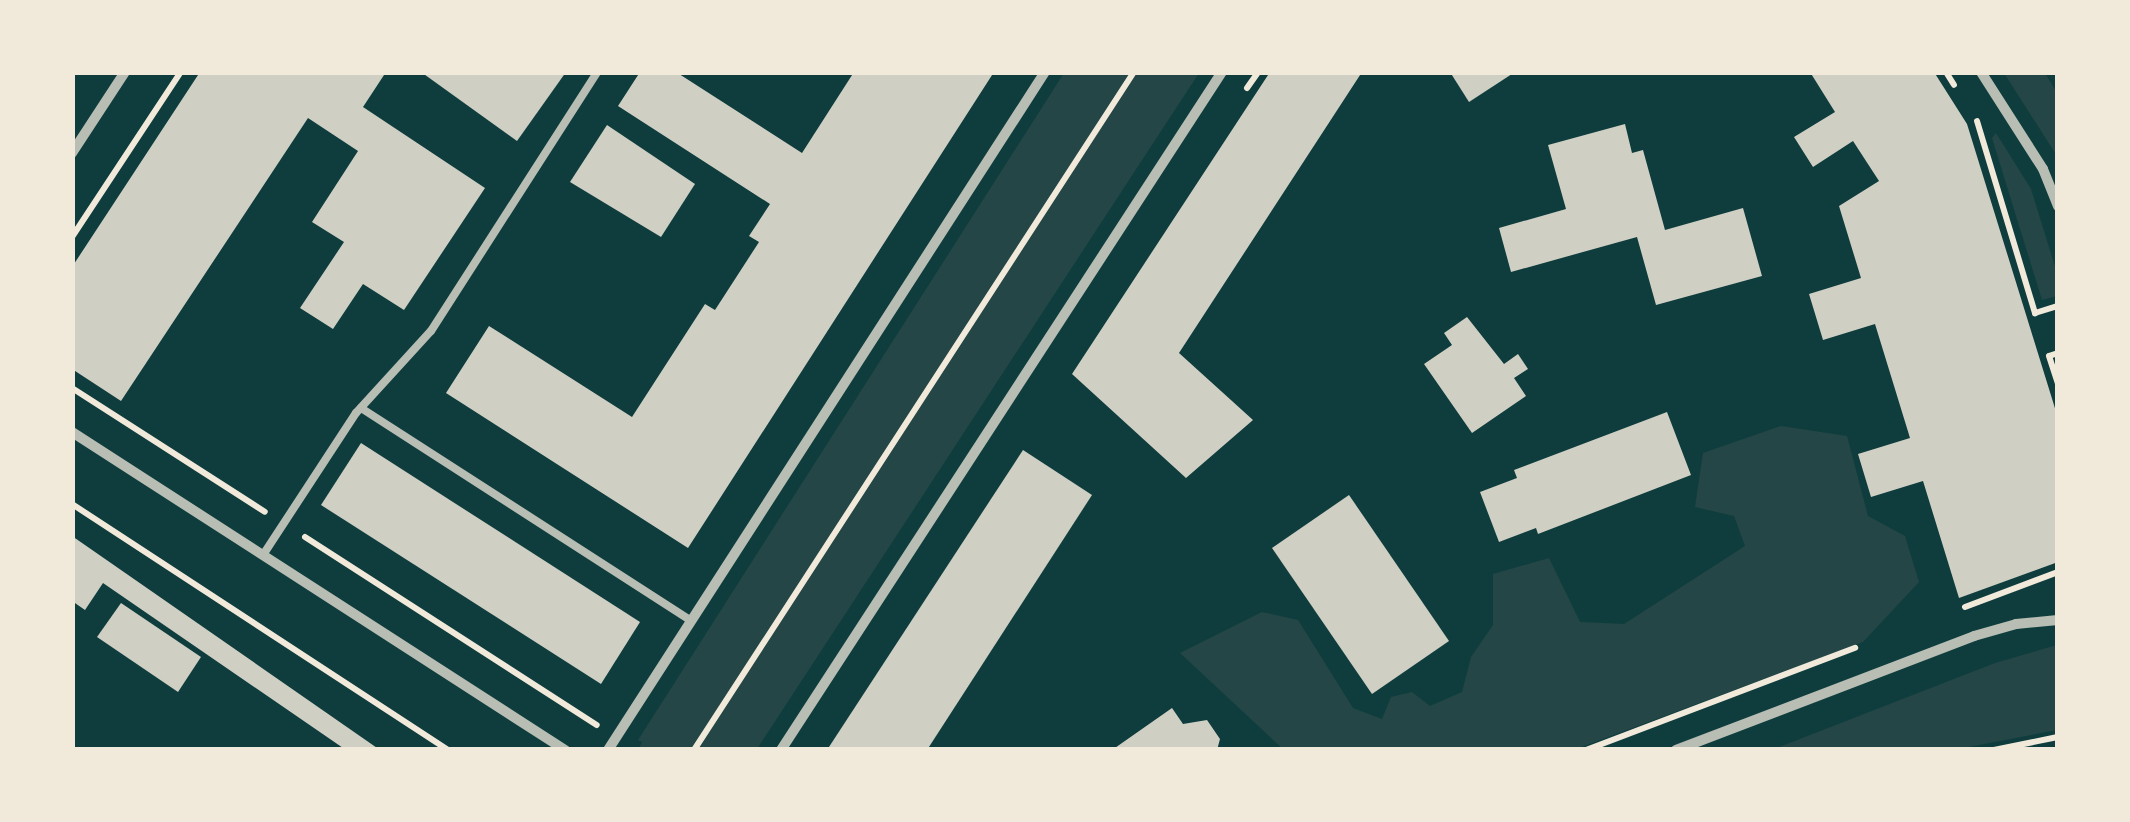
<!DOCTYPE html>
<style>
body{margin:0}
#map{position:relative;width:2130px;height:822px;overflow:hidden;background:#0f3d3e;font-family:"PT Sans",sans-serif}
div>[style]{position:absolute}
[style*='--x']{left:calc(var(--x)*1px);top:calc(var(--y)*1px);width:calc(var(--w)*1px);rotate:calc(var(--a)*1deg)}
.green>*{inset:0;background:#244646}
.building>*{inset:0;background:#cfcfc3}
.path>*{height:6px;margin:-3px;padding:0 3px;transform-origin:3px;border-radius:3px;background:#f1e9da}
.service>*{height:8px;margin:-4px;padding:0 4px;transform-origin:4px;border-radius:4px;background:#b8beb3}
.minor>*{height:10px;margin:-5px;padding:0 5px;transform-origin:5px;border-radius:5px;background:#b8beb3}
span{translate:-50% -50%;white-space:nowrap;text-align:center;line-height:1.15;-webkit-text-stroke:8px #f1e9da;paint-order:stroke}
.frame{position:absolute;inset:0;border:75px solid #f1e9da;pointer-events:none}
</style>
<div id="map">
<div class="green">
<div style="clip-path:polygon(1064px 73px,1199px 73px,757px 749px,638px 750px,642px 742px,638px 740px)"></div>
<div style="clip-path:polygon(2004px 73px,2045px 73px,2057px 93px,2057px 156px)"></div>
<div style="clip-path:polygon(1996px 133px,2031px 189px,2057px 273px,2057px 296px,2042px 300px,1992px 138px)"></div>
<div style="clip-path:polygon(1781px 426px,1847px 436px,1868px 516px,1905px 536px,1919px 582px,1863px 642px,1576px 749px,1283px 749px,1180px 653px,1262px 612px,1298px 620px,1353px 708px,1382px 719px,1391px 697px,1412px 692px,1430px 706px,1462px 692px,1471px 657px,1493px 625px,1493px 574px,1549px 558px,1580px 622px,1624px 624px,1745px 546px,1734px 516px,1695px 507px,1703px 453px)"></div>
<div style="clip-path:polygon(2057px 645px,2057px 730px,1958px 749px,1774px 749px,1995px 663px)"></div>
</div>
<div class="building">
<div style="clip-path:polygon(200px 72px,386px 72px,363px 107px,485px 188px,404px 310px,363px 284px,333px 329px,300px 308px,344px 242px,312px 222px,358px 151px,308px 118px,121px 401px,72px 369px,72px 267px)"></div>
<div style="clip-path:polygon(421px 72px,566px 72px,517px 141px)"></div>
<div style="clip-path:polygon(640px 72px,676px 72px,802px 153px,854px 72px,994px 72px,688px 548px,446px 393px,489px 326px,632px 417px,705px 304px,715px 310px,759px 242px,749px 236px,770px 204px,618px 106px)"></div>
<div style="clip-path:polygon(1270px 72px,1362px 72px,1179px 353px,1253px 420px,1186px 478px,1072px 374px)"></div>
<div style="clip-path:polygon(1450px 72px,1515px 72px,1469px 102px)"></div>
<div style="clip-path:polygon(1810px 72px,1934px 72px,1967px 124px,2058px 418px,2058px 562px,1959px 598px,1923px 481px,1871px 497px,1858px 454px,1910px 438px,1875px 324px,1823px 340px,1809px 294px,1861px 278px,1839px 206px,1879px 181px,1853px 141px,1813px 167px,1794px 137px,1835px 112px)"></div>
<div style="clip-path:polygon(1625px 124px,1632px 153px,1643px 150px,1665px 230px,1743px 208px,1762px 276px,1656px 305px,1637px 237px,1511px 272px,1499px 228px,1566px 209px,1548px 145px)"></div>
<div style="clip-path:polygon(607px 125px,695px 184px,661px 237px,570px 182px)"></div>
<div style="clip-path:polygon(1467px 317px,1504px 364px,1518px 354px,1528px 369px,1514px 378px,1526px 396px,1472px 433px,1424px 364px,1452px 345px,1444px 333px)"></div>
<div style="clip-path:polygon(1667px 412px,1691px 475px,1538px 534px,1536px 528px,1499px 542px,1480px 492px,1517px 478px,1514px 470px)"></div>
<div style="clip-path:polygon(361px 443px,640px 622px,601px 684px,321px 505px)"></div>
<div style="clip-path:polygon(1023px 450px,1092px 495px,927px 750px,827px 750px)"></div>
<div style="clip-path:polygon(1349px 495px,1449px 641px,1372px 694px,1272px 548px)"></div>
<div style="clip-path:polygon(72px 536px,380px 750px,346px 750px,103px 583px,85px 610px,72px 601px)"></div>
<div style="clip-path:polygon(121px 603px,201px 657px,178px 692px,97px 637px)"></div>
<div style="clip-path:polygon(1172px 708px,1183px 724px,1207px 720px,1220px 739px,1217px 750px,1112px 750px)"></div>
</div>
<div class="path">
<div style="--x:1946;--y:72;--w:15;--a:58"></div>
<div style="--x:1247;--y:88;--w:19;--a:-55"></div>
<div style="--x:1977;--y:121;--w:201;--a:73.2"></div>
<div style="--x:2035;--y:313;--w:24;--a:-17"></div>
<div style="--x:72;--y:237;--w:198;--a:-56.6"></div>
<div style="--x:2058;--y:353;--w:9;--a:162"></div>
<div style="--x:2049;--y:356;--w:29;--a:72"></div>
<div style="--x:72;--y:388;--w:229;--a:32.7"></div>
<div style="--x:72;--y:504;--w:449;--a:33.2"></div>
<div style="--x:305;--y:537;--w:347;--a:32.8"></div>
<div style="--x:1965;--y:607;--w:99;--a:-20.6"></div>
<div style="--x:694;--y:750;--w:808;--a:-57.02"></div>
<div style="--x:1586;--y:750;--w:288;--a:-20.8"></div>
<div style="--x:1994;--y:750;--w:65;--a:-11.5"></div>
</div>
<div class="service">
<div style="--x:361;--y:408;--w:393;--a:32.8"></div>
<div style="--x:263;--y:555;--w:170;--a:-56.8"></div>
<div style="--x:356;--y:413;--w:111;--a:-47.6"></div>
<div style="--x:431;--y:331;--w:308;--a:-57.3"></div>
</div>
<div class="minor">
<div style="--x:1981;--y:72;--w:115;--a:57.4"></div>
<div style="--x:2043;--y:169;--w:40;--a:68"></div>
<div style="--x:72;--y:153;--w:97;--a:-56.8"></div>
<div style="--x:72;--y:432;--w:587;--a:32.82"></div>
<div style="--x:608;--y:750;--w:807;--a:-57.2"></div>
<div style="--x:781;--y:750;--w:809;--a:-56.96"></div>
<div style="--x:1676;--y:750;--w:319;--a:-20.9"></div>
<div style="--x:1974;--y:636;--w:44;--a:-15.9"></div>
<div style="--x:2016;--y:624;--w:42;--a:-5.4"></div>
</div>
<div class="frame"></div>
</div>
